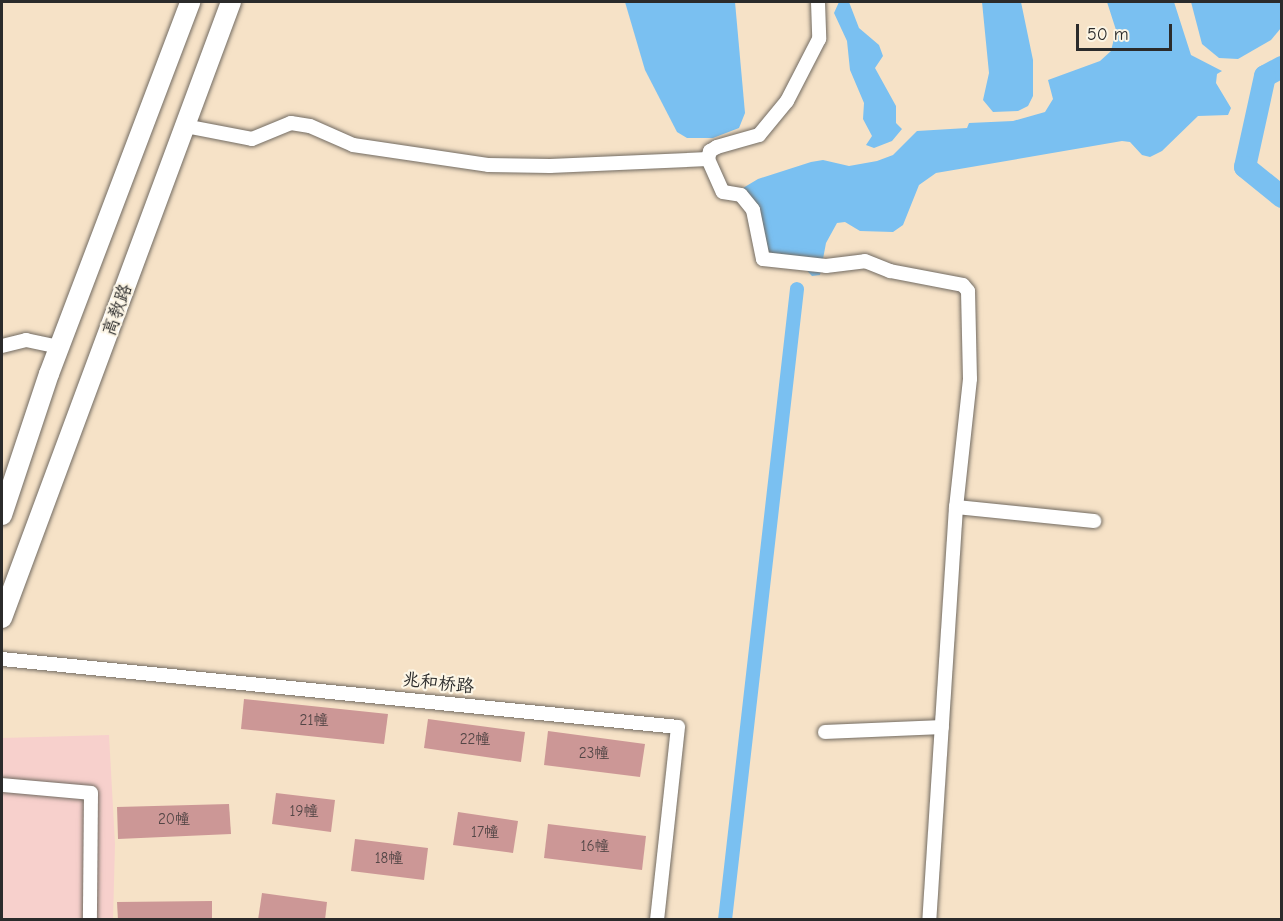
<!DOCTYPE html>
<meta charset="utf-8">
<style>
body{margin:0}
#map{position:relative;width:1283px;height:921px;overflow:hidden;background:#f6e2c7;font-family:"Comic Neue","LXGW WenKai TC",sans-serif}
div>[style]{position:absolute}
[style*='--x']{left:calc(var(--x)*1px);top:calc(var(--y)*1px);width:calc(var(--w)*1px);rotate:calc(var(--a)*1deg)}
.built>*{inset:0;background:#f7d0cc}
.water>*{inset:0;background:#7ac0f1}
.canal>*{height:14px;margin:-7px;padding:0 7px;transform-origin:7px;border-radius:7px;background:#7ac0f1}
.river>*{height:22px;margin:-11px;padding:0 11px;transform-origin:11px;border-radius:11px;background:#7ac0f1}
.building>*{inset:0;background:#cc9796}
.roads{filter:drop-shadow(0 0 2px #726b62) drop-shadow(0 0 2px #726b62)}
.minor>*{height:14px;margin:-7px;padding:0 7px;transform-origin:7px;border-radius:7px;background:#fff}
.secondary>*{height:20px;margin:-10px;padding:0 10px;transform-origin:10px;border-radius:10px;background:#fff}
span{translate:-50% -50%;white-space:nowrap;text-align:center;line-height:1.15;-webkit-text-stroke:4.5px #fcf5e5;paint-order:stroke}
.number-label{font-size:15px;color:#534646}
.number-label span{-webkit-text-stroke-width:0}
.street-label{font-size:18px;color:#2b2b2b}
.frame{position:absolute;inset:0;border:3px solid #2b2b2b;pointer-events:none}
.scale{position:absolute;left:1076px;top:24px;width:96px;height:27px;box-sizing:border-box;border:3px solid #2b2b2b;border-top:0;padding-left:8px;font-size:18px;line-height:21px;white-space:nowrap;color:#2b2b2b;-webkit-text-stroke:4px #fcf5e5;paint-order:stroke}
</style>
<div id="map">
<div class="built">
<div style="clip-path:polygon(109px 735px,115px 844px,113px 919px,2px 919px,2px 738px)"></div>
</div>
<div class="water">
<div style="clip-path:polygon(625px 2px,735px 2px,745px 113px,739px 128px,713px 138px,687px 138px,677px 132px,645px 70px)"></div>
<div style="clip-path:polygon(839px 2px,849px 2px,859px 28px,879px 45px,883px 56px,875px 68px,896px 106px,896px 123px,902px 129px,892px 141px,874px 148px,866px 145px,872px 136px,863px 119px,864px 103px,850px 70px,847px 41px,834px 13px)"></div>
<div style="clip-path:polygon(982px 2px,1021px 2px,1033px 60px,1033px 96px,1028px 106px,1018px 111px,993px 112px,983px 100px,989px 73px)"></div>
<div style="clip-path:polygon(1107px 2px,1174px 2px,1191px 55px,1222px 71px,1217px 74px,1216px 83px,1231px 108px,1228px 115px,1198px 116px,1162px 151px,1150px 157px,1142px 155px,1130px 142px,1122px 141px,936px 173px,919px 185px,903px 225px,893px 232px,860px 231px,845px 222px,837px 223px,826px 243px,820px 275px,812px 276px,799px 262px,769px 253px,755px 208px,742px 204px,743px 188px,758px 179px,811px 162px,823px 160px,849px 166px,877px 161px,893px 155px,917px 131px,967px 128px,969px 123px,1013px 121px,1045px 112px,1053px 99px,1048px 80px,1100px 61px,1111px 51px,1116px 30px)"></div>
<div style="clip-path:polygon(1191px 2px,1281px 2px,1281px 28px,1271px 40px,1238px 59px,1219px 58px,1202px 44px)"></div>
</div>
<div class="canal">
<div style="--x:725;--y:920;--w:635;--a:-83.49"></div>
</div>
<div class="river">
<div style="--x:1282;--y:67;--w:19;--a:152"></div>
<div style="--x:1265;--y:76;--w:93;--a:102.4"></div>
<div style="--x:1245;--y:167;--w:48;--a:39"></div>
</div>
<div class="building">
<div style="clip-path:polygon(244px 699px,388px 714px,384px 744px,241px 729px)"></div>
<div style="clip-path:polygon(428px 719px,525px 732px,521px 762px,424px 748px)"></div>
<div style="clip-path:polygon(548px 731px,645px 744px,640px 777px,544px 765px)"></div>
<div style="clip-path:polygon(276px 793px,335px 800px,331px 832px,272px 824px)"></div>
<div style="clip-path:polygon(229px 804px,231px 834px,118px 839px,117px 807px)"></div>
<div style="clip-path:polygon(458px 812px,518px 821px,513px 853px,453px 845px)"></div>
<div style="clip-path:polygon(548px 824px,646px 836px,642px 870px,544px 858px)"></div>
<div style="clip-path:polygon(355px 839px,428px 848px,424px 880px,351px 871px)"></div>
<div style="clip-path:polygon(262px 893px,327px 902px,325px 920px,258px 920px)"></div>
<div style="clip-path:polygon(212px 901px,212px 920px,118px 920px,117px 902px)"></div>
</div>
<div class="roads">
<div class="minor">
<div style="--x:818;--y:2;--w:37;--a:88"></div>
<div style="--x:819;--y:39;--w:70;--a:117.3"></div>
<div style="--x:787;--y:101;--w:44;--a:129.5"></div>
<div style="--x:759;--y:135;--w:44;--a:164.1"></div>
<div style="--x:717;--y:147;--w:8;--a:150"></div>
<div style="--x:710;--y:151;--w:8;--a:104"></div>
<div style="--x:708;--y:159;--w:36;--a:66"></div>
<div style="--x:723;--y:192;--w:18;--a:9"></div>
<div style="--x:741;--y:195;--w:19;--a:51"></div>
<div style="--x:753;--y:210;--w:50;--a:78.5"></div>
<div style="--x:763;--y:259;--w:63;--a:6.3"></div>
<div style="--x:826;--y:266;--w:39;--a:-7"></div>
<div style="--x:865;--y:261;--w:27;--a:22"></div>
<div style="--x:890;--y:271;--w:74;--a:10.9"></div>
<div style="--x:963;--y:285;--w:8;--a:50"></div>
<div style="--x:968;--y:291;--w:88;--a:88.7"></div>
<div style="--x:970;--y:379;--w:129;--a:96.2"></div>
<div style="--x:956;--y:507;--w:414;--a:93.7"></div>
<div style="--x:185;--y:126;--w:68;--a:11"></div>
<div style="--x:252;--y:139;--w:42;--a:-22.3"></div>
<div style="--x:291;--y:123;--w:19;--a:9"></div>
<div style="--x:310;--y:126;--w:47;--a:23.8"></div>
<div style="--x:353;--y:145;--w:136;--a:8.4"></div>
<div style="--x:488;--y:165;--w:62;--a:0.9"></div>
<div style="--x:550;--y:166;--w:158;--a:-2.5"></div>
<div style="--x:2;--y:346;--w:25;--a:-14"></div>
<div style="--x:26;--y:340;--w:35;--a:12"></div>
<div style="--x:956;--y:507;--w:139;--a:5.8"></div>
<div style="--x:2;--y:659;--w:679;--a:5.74"></div>
<div style="--x:678;--y:727;--w:194;--a:96.2"></div>
<div style="--x:825;--y:732;--w:117;--a:-2.4"></div>
<div style="--x:2;--y:785;--w:89;--a:5.1"></div>
<div style="--x:91;--y:793;--w:127;--a:90.5"></div>
</div>
<div class="secondary">
<div style="--x:2;--y:515;--w:149;--a:-71.6"></div>
<div style="--x:49;--y:374;--w:398;--a:-69.2"></div>
<div style="--x:2;--y:618;--w:657;--a:-69.61"></div>
</div>
</div>
<div class="number-label">
<span style="left:314px;top:721px">21幢</span>
<span style="left:475px;top:740px">22幢</span>
<span style="left:594px;top:754px">23幢</span>
<span style="left:304px;top:812px">19幢</span>
<span style="left:174px;top:820px">20幢</span>
<span style="left:485px;top:833px">17幢</span>
<span style="left:595px;top:847px">16幢</span>
<span style="left:389px;top:859px">18幢</span>
</div>
<div class="street-label">
<span style="left:118px;top:310px;rotate:-70deg">高教路</span>
<span style="left:438px;top:684px;rotate:6deg">兆和桥路</span>
</div>
<div class="frame"></div>
<div class="scale">50 m</div>
</div>
